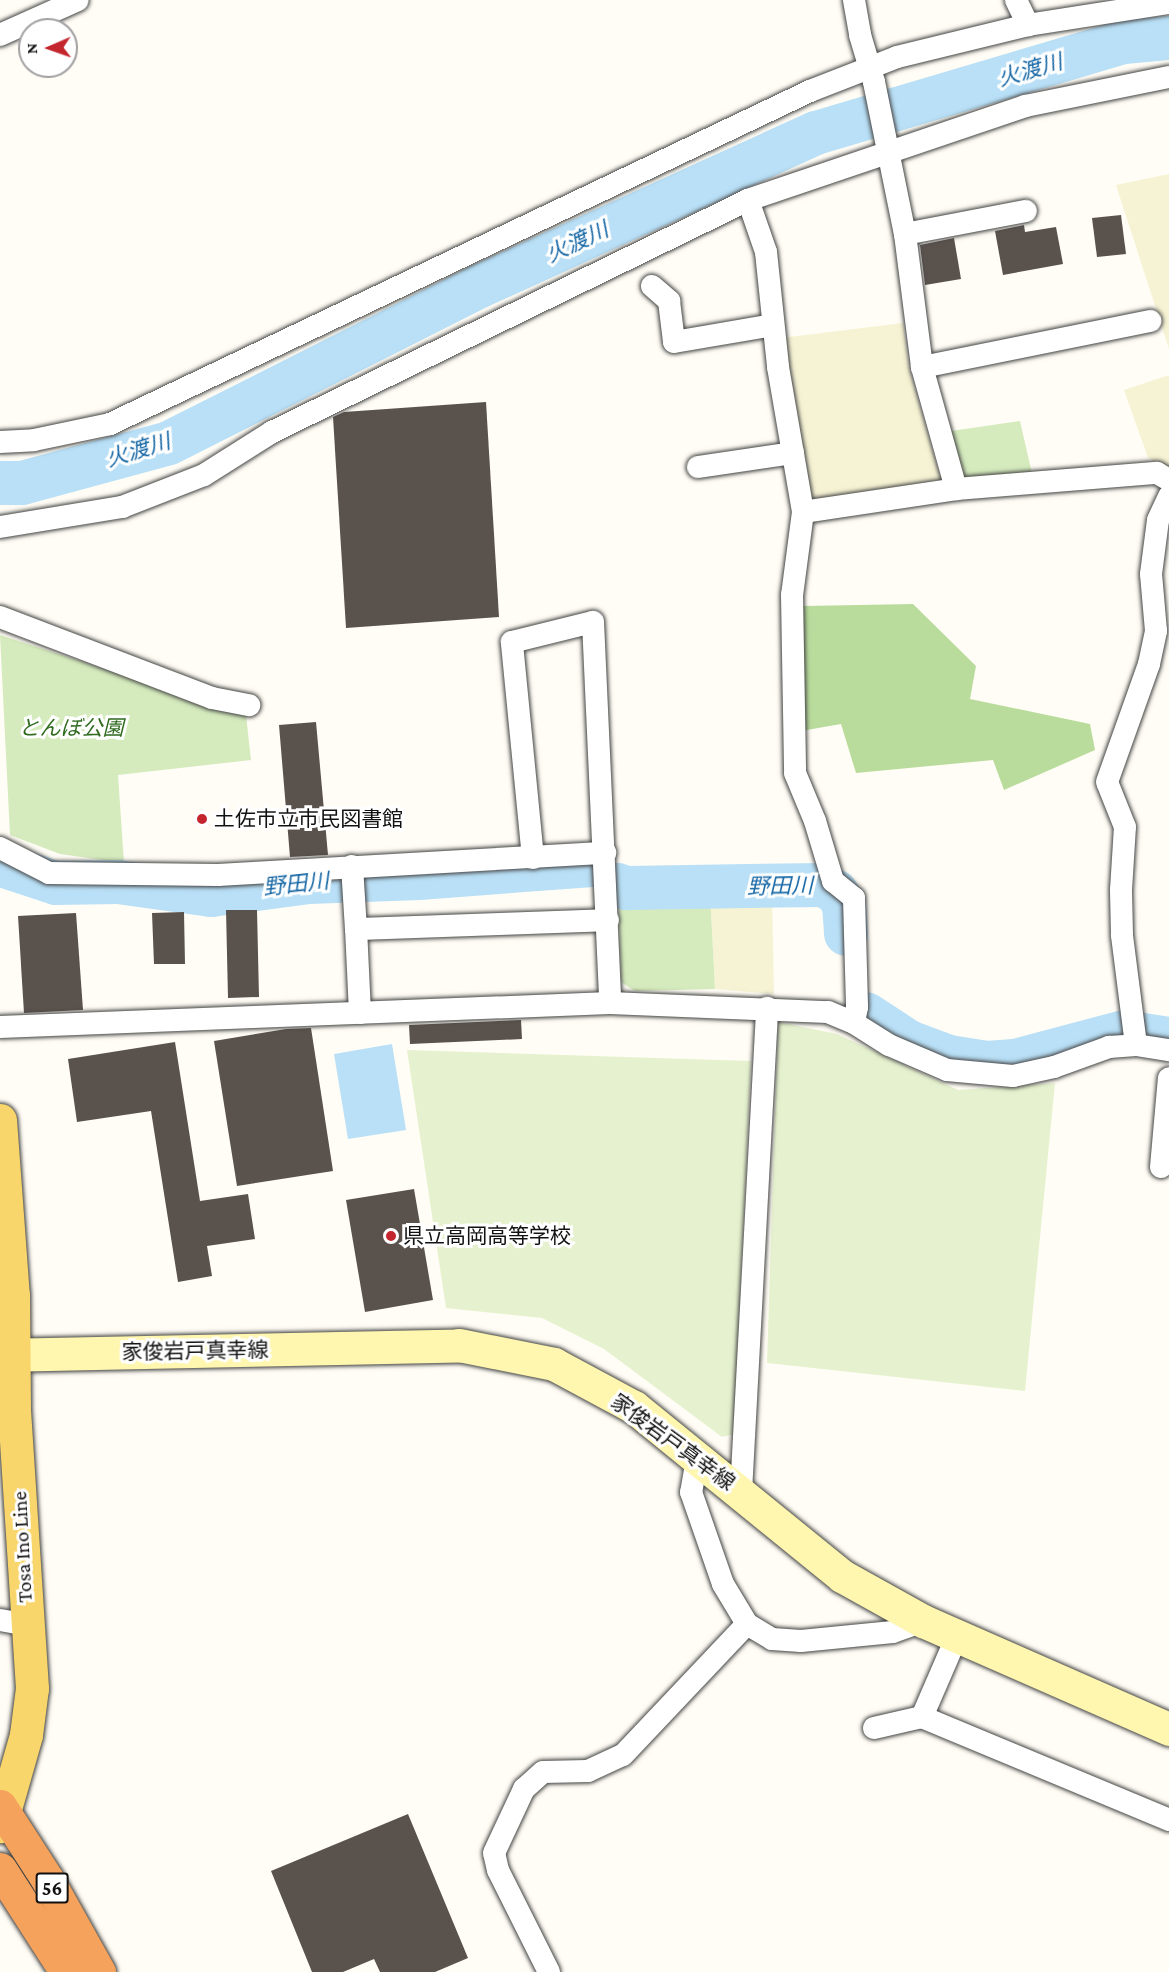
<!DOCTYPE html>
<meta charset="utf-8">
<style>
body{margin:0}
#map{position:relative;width:1169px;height:1972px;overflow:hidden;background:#fffdf5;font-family:"Crimson Pro","Noto Sans JP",serif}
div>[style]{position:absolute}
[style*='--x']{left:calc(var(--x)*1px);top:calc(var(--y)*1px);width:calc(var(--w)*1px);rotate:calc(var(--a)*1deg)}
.farmland>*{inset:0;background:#f6f3d4}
.green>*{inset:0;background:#d5ebbd}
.forest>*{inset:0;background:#b9dc9c}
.pitch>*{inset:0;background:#e6f2cf}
.water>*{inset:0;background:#b9e0f7}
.river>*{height:44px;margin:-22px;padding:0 22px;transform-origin:22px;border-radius:22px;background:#b9e0f7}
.building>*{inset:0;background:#5a524d}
.roads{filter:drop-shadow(0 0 2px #444) drop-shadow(0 0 2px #444)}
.street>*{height:22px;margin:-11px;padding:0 11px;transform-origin:11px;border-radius:11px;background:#fff}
.secondary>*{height:33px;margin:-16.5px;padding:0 16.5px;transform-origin:16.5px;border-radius:16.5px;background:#fff6b0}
.primary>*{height:33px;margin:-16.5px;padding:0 16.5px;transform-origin:16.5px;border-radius:16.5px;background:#f9d66b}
.highway>*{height:33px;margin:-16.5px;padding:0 16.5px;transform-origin:16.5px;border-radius:16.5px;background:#f5a25d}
.dots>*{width:16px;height:16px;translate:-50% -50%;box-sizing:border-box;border:3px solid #fff;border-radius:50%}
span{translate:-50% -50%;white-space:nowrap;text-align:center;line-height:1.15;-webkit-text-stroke:6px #fff;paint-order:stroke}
.shield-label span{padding:2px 4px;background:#fff;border:2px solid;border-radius:4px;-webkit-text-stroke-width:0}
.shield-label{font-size:20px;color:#111;font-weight:700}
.park-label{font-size:21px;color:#2f6b1f;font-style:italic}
.poi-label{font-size:21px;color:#111}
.left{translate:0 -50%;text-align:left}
.street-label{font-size:21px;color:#111}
.water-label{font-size:22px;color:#1768a6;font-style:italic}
.north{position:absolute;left:18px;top:18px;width:60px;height:60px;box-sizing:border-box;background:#fff;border:2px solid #a0a0a0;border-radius:50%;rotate:268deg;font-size:16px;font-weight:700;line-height:24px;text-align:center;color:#111}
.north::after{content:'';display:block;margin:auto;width:21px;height:27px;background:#c4262e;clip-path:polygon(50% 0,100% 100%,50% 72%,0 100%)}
</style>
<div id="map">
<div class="farmland">
<div style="clip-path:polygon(1169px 174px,1169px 349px,1116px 185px)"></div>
<div style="clip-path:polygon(903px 323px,909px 368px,941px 481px,812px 501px,781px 338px)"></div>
<div style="clip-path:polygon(1169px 375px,1169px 468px,1148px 458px,1124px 390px)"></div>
<div style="clip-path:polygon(772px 892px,774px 994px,715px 989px,710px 893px)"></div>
</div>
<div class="green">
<div style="clip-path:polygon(1020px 421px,1033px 478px,963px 484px,951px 431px)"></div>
<div style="clip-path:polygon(0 635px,246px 715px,251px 760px,118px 775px,124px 863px,60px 854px,10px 835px)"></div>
<div style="clip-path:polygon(618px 892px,710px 893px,715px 989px,635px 991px,621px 982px)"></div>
</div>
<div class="forest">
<div style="clip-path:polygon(913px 604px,976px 666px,970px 699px,1090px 724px,1095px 750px,1004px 790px,993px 760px,856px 773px,841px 724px,801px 731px,803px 606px)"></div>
</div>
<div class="pitch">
<div style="clip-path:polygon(778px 1022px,837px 1034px,958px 1090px,1055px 1083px,1025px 1391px,767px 1363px)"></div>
<div style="clip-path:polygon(407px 1050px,751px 1061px,734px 1434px,722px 1437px,604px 1349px,542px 1318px,446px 1308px)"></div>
</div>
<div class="water">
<div style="clip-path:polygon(392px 1044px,406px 1130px,348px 1139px,334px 1054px)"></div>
</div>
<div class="river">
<div style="--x:0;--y:483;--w:22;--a:0"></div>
<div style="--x:22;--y:483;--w:152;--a:-15.2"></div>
<div style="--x:169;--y:443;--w:348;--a:-26.8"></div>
<div style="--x:480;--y:286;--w:369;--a:-24.5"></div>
<div style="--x:816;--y:133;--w:321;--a:-16.5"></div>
<div style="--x:1124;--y:42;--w:45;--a:-5.1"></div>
<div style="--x:4;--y:866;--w:55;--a:18.1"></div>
<div style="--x:56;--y:883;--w:62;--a:-0.9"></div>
<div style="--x:118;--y:882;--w:94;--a:8"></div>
<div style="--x:211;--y:895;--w:99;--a:-7.6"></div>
<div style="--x:309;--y:882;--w:110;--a:-2.1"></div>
<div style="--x:419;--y:878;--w:173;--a:-4.3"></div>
<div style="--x:618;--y:885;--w:9;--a:21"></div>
<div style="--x:626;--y:888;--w:197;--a:-0.9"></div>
<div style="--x:823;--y:885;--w:15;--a:28"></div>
<div style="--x:836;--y:892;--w:14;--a:56"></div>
<div style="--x:844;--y:904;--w:30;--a:86"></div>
<div style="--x:866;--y:1014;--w:51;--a:33.1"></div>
<div style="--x:909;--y:1042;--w:43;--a:20.6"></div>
<div style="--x:949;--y:1057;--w:37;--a:9"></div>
<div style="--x:986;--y:1063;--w:29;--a:-4"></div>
<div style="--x:1015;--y:1061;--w:113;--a:-14.9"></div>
<div style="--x:1124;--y:1032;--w:46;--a:8.8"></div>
</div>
<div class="building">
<div style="clip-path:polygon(1121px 215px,1126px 254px,1097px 257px,1092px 218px)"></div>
<div style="clip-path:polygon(1024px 225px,1025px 232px,1056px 227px,1063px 264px,1003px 275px,995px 231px)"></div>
<div style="clip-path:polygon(954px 238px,961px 279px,925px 285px,920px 245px)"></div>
<div style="clip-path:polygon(486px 402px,499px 617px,346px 628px,333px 417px,344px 412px)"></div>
<div style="clip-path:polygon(316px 722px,328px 855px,290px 857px,279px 725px)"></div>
<div style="clip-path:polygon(226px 910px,257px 910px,259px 997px,228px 998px)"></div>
<div style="clip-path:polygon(184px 912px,185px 964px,154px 964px,152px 913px)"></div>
<div style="clip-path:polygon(76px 913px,83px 1010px,24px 1013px,18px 916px)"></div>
<div style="clip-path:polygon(521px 1020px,522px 1039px,410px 1044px,409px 1025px)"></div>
<div style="clip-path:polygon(311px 1028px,333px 1171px,237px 1186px,214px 1041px,286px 1029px)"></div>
<div style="clip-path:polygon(175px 1042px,200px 1201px,248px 1194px,255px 1239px,207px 1246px,212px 1276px,178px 1282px,151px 1111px,77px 1122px,68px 1059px)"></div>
<div style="clip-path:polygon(414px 1189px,433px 1300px,365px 1312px,346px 1200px)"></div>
<div style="clip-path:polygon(408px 1814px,468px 1958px,435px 1972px,380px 1972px,374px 1959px,343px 1972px,312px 1972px,271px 1871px)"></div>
</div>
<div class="roads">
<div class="street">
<div style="--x:854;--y:0;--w:36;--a:80"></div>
<div style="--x:860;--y:35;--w:49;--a:73.4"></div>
<div style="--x:874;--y:82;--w:155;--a:78.5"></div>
<div style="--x:905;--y:234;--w:134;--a:82.7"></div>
<div style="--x:922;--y:367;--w:127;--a:74.4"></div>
<div style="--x:1016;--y:0;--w:28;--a:64"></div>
<div style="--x:0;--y:35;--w:85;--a:-24.2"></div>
<div style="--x:748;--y:200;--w:55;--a:70.9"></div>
<div style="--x:766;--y:252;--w:116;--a:84"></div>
<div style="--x:778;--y:367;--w:147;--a:80.2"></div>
<div style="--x:803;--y:512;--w:84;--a:97.5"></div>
<div style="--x:792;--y:595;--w:178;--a:89"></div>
<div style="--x:795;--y:773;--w:52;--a:67.4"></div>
<div style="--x:815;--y:821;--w:63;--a:73.3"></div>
<div style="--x:833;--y:881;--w:27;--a:39"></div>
<div style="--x:854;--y:898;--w:109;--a:88.4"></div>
<div style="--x:857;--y:1007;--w:16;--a:101"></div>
<div style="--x:905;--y:234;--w:123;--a:-10.8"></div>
<div style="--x:652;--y:286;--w:23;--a:41"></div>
<div style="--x:669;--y:301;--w:41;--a:83"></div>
<div style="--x:674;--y:342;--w:100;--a:-9.7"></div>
<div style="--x:922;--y:367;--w:233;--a:-11.4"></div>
<div style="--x:0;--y:442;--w:34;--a:-3"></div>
<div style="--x:34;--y:440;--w:78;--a:-11.9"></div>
<div style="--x:110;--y:424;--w:775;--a:-25.44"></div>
<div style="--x:810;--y:91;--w:93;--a:-21.3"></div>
<div style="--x:897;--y:57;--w:135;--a:-13.7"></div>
<div style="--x:1028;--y:25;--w:143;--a:-8.9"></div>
<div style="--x:698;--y:467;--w:96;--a:-8.4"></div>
<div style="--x:803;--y:512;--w:155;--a:-8.5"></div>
<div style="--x:956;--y:489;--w:202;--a:-4.6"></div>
<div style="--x:1157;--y:473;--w:14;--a:30"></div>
<div style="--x:0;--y:527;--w:124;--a:-9.3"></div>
<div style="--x:122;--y:507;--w:88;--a:-21.3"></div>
<div style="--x:204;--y:475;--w:80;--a:-32.3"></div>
<div style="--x:272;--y:432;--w:530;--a:-25.98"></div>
<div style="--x:748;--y:200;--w:293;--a:-18.7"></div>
<div style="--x:1025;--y:106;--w:147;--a:-11.4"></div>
<div style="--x:0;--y:617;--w:227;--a:20.9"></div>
<div style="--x:212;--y:698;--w:38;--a:11"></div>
<div style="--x:0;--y:848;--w:55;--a:27"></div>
<div style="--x:49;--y:873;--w:169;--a:0.7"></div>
<div style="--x:218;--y:875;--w:388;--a:-3.3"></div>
<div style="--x:533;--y:858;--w:217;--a:-95.6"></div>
<div style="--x:512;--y:642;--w:83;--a:-13.9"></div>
<div style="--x:593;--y:622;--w:381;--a:87.4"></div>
<div style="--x:352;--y:866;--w:63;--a:86.4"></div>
<div style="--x:360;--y:1013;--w:84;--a:-92.7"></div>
<div style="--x:356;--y:929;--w:252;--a:-2"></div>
<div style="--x:0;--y:1027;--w:610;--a:-2.25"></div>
<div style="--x:610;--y:1003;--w:218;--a:2.4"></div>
<div style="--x:828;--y:1012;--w:28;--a:23"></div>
<div style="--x:854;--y:1023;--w:41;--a:32.2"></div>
<div style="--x:889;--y:1045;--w:63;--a:23.3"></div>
<div style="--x:947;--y:1070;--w:66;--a:5.2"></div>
<div style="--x:1013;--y:1076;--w:42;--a:-12.4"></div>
<div style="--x:1054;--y:1067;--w:59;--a:-20"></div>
<div style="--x:1109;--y:1047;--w:27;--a:-4"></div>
<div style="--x:1136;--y:1045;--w:33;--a:9"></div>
<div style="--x:1136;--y:1045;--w:111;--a:-97.3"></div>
<div style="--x:1122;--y:935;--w:45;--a:-91.3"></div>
<div style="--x:1121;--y:890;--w:63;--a:-86.4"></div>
<div style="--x:1125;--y:827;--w:48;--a:-111.8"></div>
<div style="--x:1107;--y:782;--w:125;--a:-70.4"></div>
<div style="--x:1149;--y:664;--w:34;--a:-78"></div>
<div style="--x:1156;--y:631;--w:57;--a:-95"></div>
<div style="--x:1151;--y:574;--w:54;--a:-82.6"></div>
<div style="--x:1158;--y:520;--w:26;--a:-65"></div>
<div style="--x:1161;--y:1167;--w:89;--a:-84.9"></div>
<div style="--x:697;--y:1459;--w:34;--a:100"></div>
<div style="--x:691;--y:1492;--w:97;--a:70.8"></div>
<div style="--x:723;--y:1584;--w:47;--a:59"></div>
<div style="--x:747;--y:1624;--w:29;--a:31"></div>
<div style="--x:772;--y:1639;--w:29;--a:4"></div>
<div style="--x:801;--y:1641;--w:92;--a:-5.6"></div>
<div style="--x:893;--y:1632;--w:32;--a:-20"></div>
<div style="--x:741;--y:1492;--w:485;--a:-86.9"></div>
<div style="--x:0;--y:1620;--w:27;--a:10"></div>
<div style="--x:922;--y:1717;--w:268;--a:22.6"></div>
<div style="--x:874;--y:1728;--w:49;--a:-12.9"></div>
<div style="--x:922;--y:1717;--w:88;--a:-66.6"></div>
<div style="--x:549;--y:1972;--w:114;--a:-116.6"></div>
<div style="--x:498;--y:1870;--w:17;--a:-103"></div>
<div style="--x:494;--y:1853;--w:71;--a:-64.9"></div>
<div style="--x:524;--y:1789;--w:25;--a:-42"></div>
<div style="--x:543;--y:1772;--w:45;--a:-1.3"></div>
<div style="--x:588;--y:1771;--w:38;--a:-25"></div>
<div style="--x:623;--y:1755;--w:180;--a:-46.6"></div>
</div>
<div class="secondary">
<div style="--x:0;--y:1355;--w:459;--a:-1.2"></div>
<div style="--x:459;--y:1345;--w:97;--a:11.3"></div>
<div style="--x:554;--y:1364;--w:91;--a:28.3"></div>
<div style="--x:634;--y:1407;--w:268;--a:39.1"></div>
<div style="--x:842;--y:1576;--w:93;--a:29.1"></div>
<div style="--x:923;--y:1621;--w:269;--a:23.7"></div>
</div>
<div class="primary">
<div style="--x:0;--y:1120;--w:175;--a:85.8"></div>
<div style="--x:13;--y:1295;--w:115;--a:89.5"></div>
<div style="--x:14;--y:1410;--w:279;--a:86.3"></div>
<div style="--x:32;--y:1688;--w:47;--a:97.3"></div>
<div style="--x:26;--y:1735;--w:95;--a:105.9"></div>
</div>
<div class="highway">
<div style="--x:0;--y:1806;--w:87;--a:57.2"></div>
<div style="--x:47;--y:1879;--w:107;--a:60.8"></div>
<div style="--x:0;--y:1869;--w:122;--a:57.3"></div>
</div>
</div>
<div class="dots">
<div style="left:202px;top:819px;background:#c4262e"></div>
<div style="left:391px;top:1236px;background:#c4262e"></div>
</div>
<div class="shield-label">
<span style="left:52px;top:1888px">56</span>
</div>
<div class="park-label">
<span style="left:71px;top:728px">とんぼ公園</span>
</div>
<div class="poi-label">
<span class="left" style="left:214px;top:819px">土佐市立市民図書館</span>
<span class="left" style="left:403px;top:1236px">県立高岡高等学校</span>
</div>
<div class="street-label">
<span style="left:195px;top:1351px;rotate:-1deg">家俊岩戸真幸線</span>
<span style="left:673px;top:1442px;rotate:36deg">家俊岩戸真幸線</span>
<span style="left:22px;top:1547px;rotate:-93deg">Tosa Ino Line</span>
</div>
<div class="water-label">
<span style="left:1030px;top:70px;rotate:-16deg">火渡川</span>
<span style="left:577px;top:242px;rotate:-25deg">火渡川</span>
<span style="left:138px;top:450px;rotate:-17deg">火渡川</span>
<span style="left:296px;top:884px;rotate:-6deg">野田川</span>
<span style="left:780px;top:886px;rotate:-1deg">野田川</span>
</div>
<div class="north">N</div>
</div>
